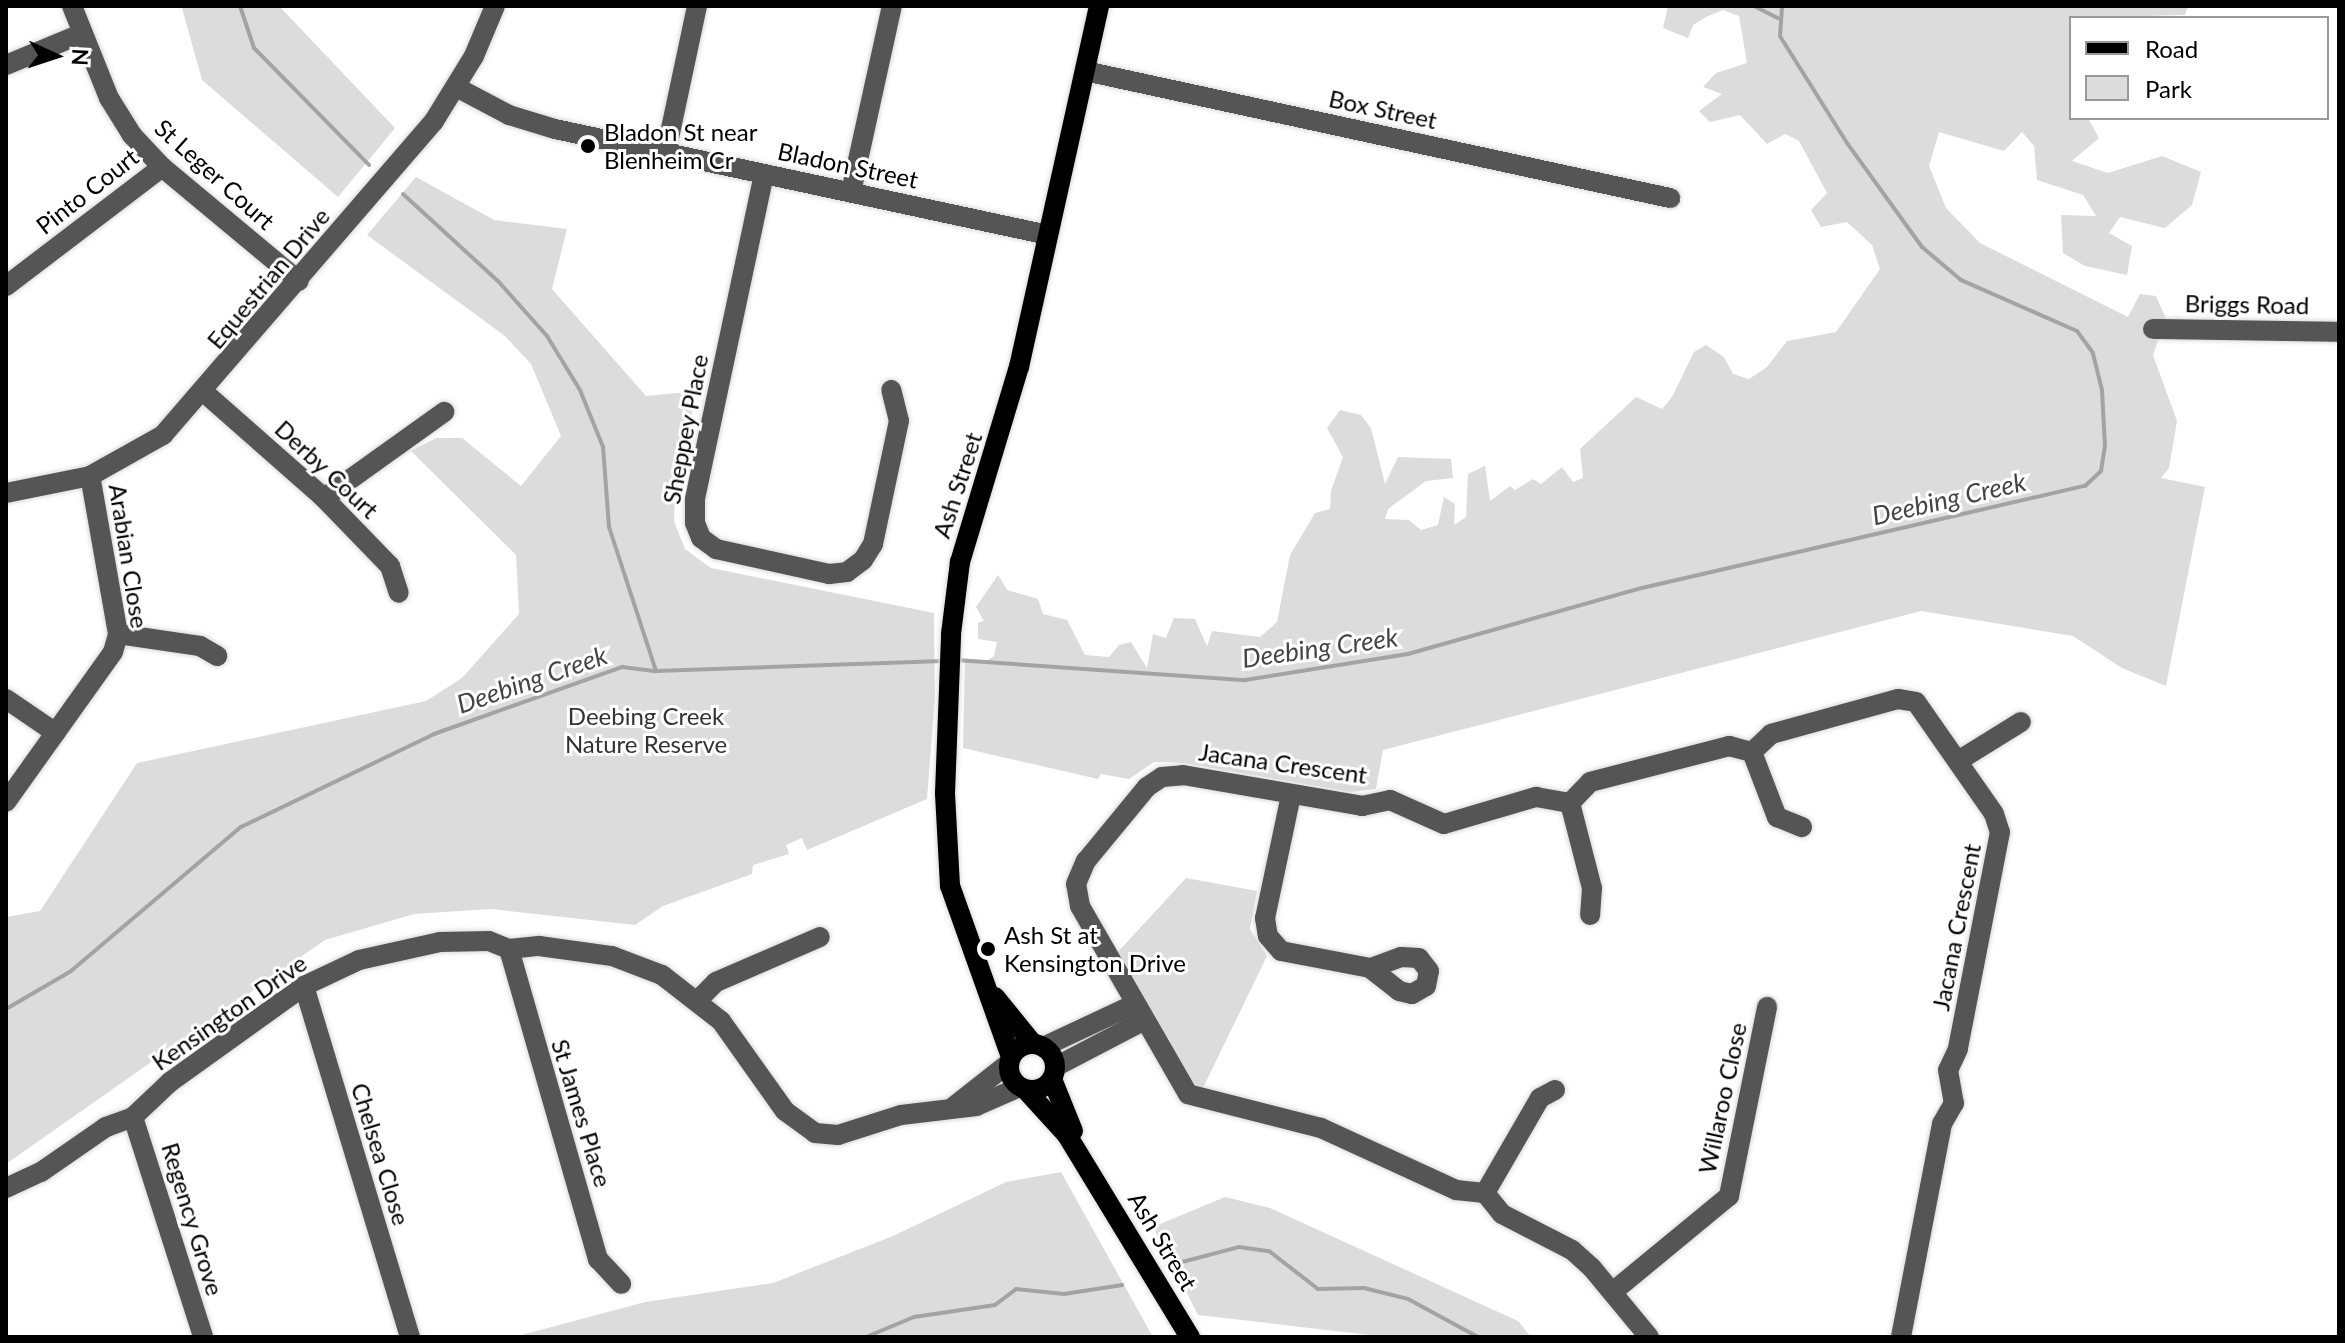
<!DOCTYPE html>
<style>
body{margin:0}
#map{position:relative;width:2345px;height:1343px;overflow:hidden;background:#fff;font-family:Lato,sans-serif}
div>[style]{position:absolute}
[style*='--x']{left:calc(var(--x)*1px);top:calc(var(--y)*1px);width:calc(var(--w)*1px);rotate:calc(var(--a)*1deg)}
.green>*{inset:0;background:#dcdcdc}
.stream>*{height:4px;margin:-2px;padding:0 2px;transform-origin:2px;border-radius:2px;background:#a3a3a3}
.roads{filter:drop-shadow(0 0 2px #dbdbdb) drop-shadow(0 0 2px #dbdbdb)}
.minor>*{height:20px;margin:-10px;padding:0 10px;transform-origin:10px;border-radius:10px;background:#555}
.major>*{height:20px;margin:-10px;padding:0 10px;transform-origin:10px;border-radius:10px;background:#000}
.major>.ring{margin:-10px;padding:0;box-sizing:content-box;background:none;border:20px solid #000;border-radius:50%}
.dots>*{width:22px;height:22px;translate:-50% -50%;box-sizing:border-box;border:4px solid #fff;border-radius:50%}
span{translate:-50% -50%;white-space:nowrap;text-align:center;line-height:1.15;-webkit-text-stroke:6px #fff;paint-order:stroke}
.street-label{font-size:24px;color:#000}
.poi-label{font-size:24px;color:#000}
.left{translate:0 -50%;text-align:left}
.park-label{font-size:24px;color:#333}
.water-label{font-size:26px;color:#444;font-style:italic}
.frame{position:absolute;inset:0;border:8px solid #000;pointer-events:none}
.legend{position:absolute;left:2069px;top:16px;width:260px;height:104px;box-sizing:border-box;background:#fff;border:2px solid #999;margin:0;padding:10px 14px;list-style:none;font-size:24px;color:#000}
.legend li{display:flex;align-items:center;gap:16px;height:40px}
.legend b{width:40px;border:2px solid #999}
.north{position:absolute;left:16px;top:16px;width:80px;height:80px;-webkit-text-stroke:6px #fff;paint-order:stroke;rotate:93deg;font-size:22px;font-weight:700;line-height:32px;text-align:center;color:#000}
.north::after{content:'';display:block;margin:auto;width:28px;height:36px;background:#000;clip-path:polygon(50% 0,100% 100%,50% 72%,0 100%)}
</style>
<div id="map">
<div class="green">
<div style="clip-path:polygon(175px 6px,279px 6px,395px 128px,338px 197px,202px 80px,182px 8px)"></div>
<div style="clip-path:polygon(1668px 6px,2188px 6px,2185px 15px,2071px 18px,2071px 118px,2088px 118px,2099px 138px,2072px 161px,2108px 173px,2162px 156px,2201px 172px,2192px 205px,2165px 228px,2120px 217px,2109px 233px,2132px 246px,2127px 275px,2085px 266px,2063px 253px,2061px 215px,2096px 216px,2083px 195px,2037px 180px,2034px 146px,2022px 132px,2004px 151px,1939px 132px,1929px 166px,1946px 208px,1980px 243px,2128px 317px,2140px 294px,2156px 296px,2166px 319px,2153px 355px,2177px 421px,2169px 468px,2161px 478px,2205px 487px,2166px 686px,2122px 668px,2073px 636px,1921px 611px,1383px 750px,1376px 789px,1351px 792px,1184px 763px,1154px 762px,1129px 779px,1101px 774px,1098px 779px,963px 748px,965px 660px,985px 662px,994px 656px,997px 642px,978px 639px,978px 623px,984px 621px,976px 607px,998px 575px,1007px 590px,1038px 599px,1043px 614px,1067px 620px,1085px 655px,1109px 657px,1119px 645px,1131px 642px,1147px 668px,1153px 634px,1166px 638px,1174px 618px,1195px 619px,1207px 646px,1212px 631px,1260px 637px,1277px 622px,1290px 555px,1315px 513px,1330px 509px,1331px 491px,1343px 457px,1327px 428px,1340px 410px,1361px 415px,1371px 428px,1385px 484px,1398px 457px,1451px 459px,1453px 478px,1426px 481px,1388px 509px,1385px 519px,1409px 520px,1421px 530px,1438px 525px,1444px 497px,1455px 504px,1454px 525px,1466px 517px,1468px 474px,1485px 466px,1490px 501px,1510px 486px,1515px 490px,1533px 479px,1541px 484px,1562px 467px,1573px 482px,1583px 478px,1580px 449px,1636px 397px,1662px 409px,1672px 397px,1694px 352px,1706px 345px,1724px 357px,1733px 374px,1749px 379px,1767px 367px,1787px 341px,1836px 332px,1880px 269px,1872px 245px,1847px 222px,1821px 227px,1811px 210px,1827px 193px,1799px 141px,1785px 134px,1767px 144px,1740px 115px,1710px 122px,1699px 111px,1722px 94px,1703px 87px,1716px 73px,1747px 63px,1739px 16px,1723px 10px,1706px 17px,1693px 25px,1688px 38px,1663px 28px)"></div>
<div style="clip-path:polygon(416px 177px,494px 220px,567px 229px,552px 289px,646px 396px,697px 391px,675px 494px,674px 521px,685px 549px,711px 568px,934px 613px,935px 697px,927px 799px,807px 850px,802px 838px,786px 845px,789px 854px,753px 865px,752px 874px,663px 906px,635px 925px,491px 909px,414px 914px,325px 940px,6px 1164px,6px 917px,40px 911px,137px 763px,426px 701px,462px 678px,519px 614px,516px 555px,411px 451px,436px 438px,462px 438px,521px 486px,561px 436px,531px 364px,505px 336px,367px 235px)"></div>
<div style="clip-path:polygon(1186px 878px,1257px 891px,1250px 929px,1267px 956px,1203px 1088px,1186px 1081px,1117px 953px)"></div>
<div style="clip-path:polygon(1061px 1172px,1153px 1337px,514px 1337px,645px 1302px,773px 1283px,893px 1236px,1006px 1182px)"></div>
<div style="clip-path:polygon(1225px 1197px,1270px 1208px,1518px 1321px,1531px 1337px,1387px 1337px,1198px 1315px,1153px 1227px)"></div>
</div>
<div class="stream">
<div style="--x:240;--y:6;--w:44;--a:71.6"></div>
<div style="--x:254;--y:48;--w:164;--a:45.5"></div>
<div style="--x:1754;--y:6;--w:27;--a:27"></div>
<div style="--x:403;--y:194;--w:129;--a:42.5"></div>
<div style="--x:498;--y:281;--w:74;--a:48.3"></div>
<div style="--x:547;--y:336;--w:63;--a:58.6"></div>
<div style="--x:580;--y:390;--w:61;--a:68"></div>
<div style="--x:603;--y:447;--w:80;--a:85.7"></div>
<div style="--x:609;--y:527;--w:151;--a:71.9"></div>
<div style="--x:956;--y:660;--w:290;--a:4"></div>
<div style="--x:1245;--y:680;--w:165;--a:-9.1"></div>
<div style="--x:1408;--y:654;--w:243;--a:-15.8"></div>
<div style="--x:1642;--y:588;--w:455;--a:-13"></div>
<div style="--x:2085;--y:486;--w:22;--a:-43"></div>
<div style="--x:2101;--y:471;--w:24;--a:-81"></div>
<div style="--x:2105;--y:447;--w:57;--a:-93"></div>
<div style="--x:2102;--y:390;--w:38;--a:-104"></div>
<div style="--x:2093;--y:353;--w:27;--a:-126"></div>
<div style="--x:2077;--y:331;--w:127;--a:-156.3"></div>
<div style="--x:1961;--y:280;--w:51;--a:-139.8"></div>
<div style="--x:1922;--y:247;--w:128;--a:-125.8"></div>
<div style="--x:1847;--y:143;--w:126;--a:-122.1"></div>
<div style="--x:1780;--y:36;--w:30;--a:-86"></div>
<div style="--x:6;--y:1009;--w:75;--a:-30.3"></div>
<div style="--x:71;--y:971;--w:223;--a:-40.3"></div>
<div style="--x:241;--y:827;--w:214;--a:-25.7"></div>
<div style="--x:434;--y:734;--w:200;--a:-19.6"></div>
<div style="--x:622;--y:667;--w:34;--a:7"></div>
<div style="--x:656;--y:671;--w:287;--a:-2"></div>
<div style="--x:1167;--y:1266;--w:74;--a:-14.8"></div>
<div style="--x:1239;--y:1247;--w:30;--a:8"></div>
<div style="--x:1269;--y:1251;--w:62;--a:37.8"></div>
<div style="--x:1318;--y:1289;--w:46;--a:-1.2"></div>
<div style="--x:1364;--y:1288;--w:45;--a:14"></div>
<div style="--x:1408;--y:1299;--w:80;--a:28.5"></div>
<div style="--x:866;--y:1337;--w:52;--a:-22.6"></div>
<div style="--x:914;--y:1317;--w:82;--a:-8.4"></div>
<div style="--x:995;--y:1305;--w:26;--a:-37"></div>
<div style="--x:1016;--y:1289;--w:48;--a:5.9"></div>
<div style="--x:1064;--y:1294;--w:59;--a:-8.8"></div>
</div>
<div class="roads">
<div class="minor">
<div style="--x:72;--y:6;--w:99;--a:68.1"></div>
<div style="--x:109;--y:98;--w:44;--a:58.1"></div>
<div style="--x:132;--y:135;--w:44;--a:46.8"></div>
<div style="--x:162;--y:167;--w:178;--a:39.8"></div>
<div style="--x:6;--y:65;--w:81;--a:-22.5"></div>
<div style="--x:1085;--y:71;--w:599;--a:12.25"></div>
<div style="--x:456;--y:87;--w:60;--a:27.8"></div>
<div style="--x:509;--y:115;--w:48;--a:16.9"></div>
<div style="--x:555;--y:129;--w:504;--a:12.13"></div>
<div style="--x:666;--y:152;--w:149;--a:-78"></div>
<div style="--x:764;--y:174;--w:333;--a:102"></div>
<div style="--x:695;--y:500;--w:23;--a:90"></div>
<div style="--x:695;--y:523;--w:16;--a:68"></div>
<div style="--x:701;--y:538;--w:19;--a:36"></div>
<div style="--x:716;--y:549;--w:116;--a:12.5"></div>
<div style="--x:829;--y:574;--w:18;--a:-6"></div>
<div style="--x:847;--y:572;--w:20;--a:-37"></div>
<div style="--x:863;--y:560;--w:19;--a:-58"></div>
<div style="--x:873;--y:544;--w:126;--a:-78.1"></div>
<div style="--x:899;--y:421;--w:32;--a:-104"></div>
<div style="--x:851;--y:192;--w:190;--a:-77.6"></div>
<div style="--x:6;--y:286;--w:196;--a:-37.3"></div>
<div style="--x:2153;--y:329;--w:186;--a:0.9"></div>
<div style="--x:205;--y:393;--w:159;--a:41.4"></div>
<div style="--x:324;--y:498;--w:95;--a:45.9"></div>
<div style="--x:390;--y:566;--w:28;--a:72"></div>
<div style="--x:6;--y:493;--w:86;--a:-11.4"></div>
<div style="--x:90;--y:476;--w:84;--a:-29.3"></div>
<div style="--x:163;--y:435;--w:415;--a:-49.2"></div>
<div style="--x:434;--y:121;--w:76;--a:-58.4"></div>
<div style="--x:474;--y:56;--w:54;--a:-67.2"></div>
<div style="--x:324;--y:498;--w:148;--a:-35.6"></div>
<div style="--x:118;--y:634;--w:83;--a:8.3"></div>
<div style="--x:200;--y:646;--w:20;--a:30"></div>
<div style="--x:6;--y:699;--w:60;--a:34.2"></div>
<div style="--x:1752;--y:752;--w:70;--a:69"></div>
<div style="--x:1777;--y:817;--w:27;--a:22"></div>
<div style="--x:1958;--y:761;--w:74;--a:-31.8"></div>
<div style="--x:1291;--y:795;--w:126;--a:101.9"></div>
<div style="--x:1265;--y:918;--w:18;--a:81"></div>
<div style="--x:1268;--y:936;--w:20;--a:49"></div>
<div style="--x:1281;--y:951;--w:91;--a:10.8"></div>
<div style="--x:1370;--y:968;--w:37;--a:38"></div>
<div style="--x:1399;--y:991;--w:13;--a:13"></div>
<div style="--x:1412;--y:994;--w:16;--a:-30"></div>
<div style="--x:1426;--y:986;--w:15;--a:-79"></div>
<div style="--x:1429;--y:971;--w:16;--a:-128"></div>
<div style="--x:1419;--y:958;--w:18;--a:-177"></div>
<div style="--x:1401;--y:957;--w:33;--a:160"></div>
<div style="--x:6;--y:802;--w:184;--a:-54.5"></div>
<div style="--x:113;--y:652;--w:19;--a:-74"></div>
<div style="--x:118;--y:634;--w:160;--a:-100"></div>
<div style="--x:1570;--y:803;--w:88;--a:75.5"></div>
<div style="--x:1592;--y:888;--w:27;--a:94"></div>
<div style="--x:509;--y:949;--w:323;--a:74"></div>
<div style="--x:598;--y:1259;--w:34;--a:47"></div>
<div style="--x:304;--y:986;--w:367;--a:73.2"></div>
<div style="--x:699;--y:999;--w:24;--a:-45"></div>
<div style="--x:716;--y:982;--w:113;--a:-23.4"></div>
<div style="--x:1043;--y:1047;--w:102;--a:-25.1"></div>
<div style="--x:1055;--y:1067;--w:99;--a:-27.6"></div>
<div style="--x:953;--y:1107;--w:71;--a:-38.2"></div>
<div style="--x:133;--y:1117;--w:231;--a:72.3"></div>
<div style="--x:6;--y:1188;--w:38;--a:-25"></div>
<div style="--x:41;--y:1172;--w:79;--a:-34.7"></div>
<div style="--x:106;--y:1127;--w:29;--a:-20"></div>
<div style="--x:133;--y:1117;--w:51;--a:-43.4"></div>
<div style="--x:170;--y:1082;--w:165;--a:-35.6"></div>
<div style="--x:304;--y:986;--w:61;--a:-25.3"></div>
<div style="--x:359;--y:960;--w:83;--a:-12.5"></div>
<div style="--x:440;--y:942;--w:49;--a:-1.2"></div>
<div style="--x:489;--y:941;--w:22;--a:22"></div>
<div style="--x:509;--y:949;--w:30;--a:-6"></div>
<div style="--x:539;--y:946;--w:74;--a:7.8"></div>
<div style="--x:612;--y:956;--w:53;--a:20.8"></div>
<div style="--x:662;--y:975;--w:75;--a:37.9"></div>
<div style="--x:721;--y:1021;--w:110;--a:54.6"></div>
<div style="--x:785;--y:1111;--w:37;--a:36"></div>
<div style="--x:815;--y:1133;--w:23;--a:5"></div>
<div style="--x:838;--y:1135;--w:66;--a:-17.6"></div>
<div style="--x:901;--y:1115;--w:76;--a:-6.8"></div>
<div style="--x:976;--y:1106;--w:48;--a:-23.4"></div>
<div style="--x:1485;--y:1193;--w:110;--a:-59.9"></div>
<div style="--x:1540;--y:1098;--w:17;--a:-28"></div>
<div style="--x:1615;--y:1290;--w:148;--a:-39.5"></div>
<div style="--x:1729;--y:1196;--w:193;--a:-78.6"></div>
<div style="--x:1649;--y:1337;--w:89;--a:-129.6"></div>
<div style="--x:1592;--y:1268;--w:27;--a:-138"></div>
<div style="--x:1572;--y:1250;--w:79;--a:-152.8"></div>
<div style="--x:1502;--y:1214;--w:27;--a:-129"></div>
<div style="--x:1485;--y:1193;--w:29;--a:-174"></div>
<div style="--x:1456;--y:1190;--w:149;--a:-155.3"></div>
<div style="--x:1321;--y:1128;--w:137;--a:-165.7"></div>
<div style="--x:1188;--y:1094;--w:217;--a:-119.9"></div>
<div style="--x:1080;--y:906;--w:22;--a:-100"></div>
<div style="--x:1076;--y:884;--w:25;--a:-67"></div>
<div style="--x:1086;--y:861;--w:96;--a:-50.5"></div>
<div style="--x:1147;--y:787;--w:18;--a:-34"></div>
<div style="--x:1162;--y:777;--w:21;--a:-5"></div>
<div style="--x:1183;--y:775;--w:182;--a:9.8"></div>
<div style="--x:1362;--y:806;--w:29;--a:-12"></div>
<div style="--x:1390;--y:800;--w:59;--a:24"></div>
<div style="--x:1444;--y:824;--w:96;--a:-16.4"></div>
<div style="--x:1536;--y:797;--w:35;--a:10"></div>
<div style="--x:1570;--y:803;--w:29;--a:-46"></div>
<div style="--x:1590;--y:782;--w:144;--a:-14.5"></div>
<div style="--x:1729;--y:746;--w:24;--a:15"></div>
<div style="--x:1752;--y:752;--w:26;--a:-43"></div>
<div style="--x:1771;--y:734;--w:132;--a:-15.4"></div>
<div style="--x:1898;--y:699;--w:18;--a:9"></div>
<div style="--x:1916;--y:702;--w:136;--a:55.1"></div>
<div style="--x:1994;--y:814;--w:19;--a:72"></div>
<div style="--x:2000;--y:832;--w:221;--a:101"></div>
<div style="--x:1958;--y:1049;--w:23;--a:115"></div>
<div style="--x:1948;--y:1070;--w:34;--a:80"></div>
<div style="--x:1954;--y:1103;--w:24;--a:120"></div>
<div style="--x:1942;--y:1124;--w:217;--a:100.9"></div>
</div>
<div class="major">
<div style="--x:995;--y:997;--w:60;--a:51"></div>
<div class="ring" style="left:1009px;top:1044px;width:26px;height:26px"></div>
<div style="--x:1011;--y:1057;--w:182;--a:-109.6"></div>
<div style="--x:950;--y:886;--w:93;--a:-93.1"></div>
<div style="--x:945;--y:793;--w:159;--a:-87.8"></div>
<div style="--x:951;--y:634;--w:73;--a:-82.9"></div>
<div style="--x:960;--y:562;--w:204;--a:-73.2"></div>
<div style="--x:1019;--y:367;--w:370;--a:-77.5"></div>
<div style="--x:1052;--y:1079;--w:56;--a:68"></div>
<div style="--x:1026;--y:1090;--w:61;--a:47.7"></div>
<div style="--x:1067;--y:1135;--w:237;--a:58.7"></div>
</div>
</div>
<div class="dots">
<div style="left:588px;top:146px;background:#000"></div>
<div style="left:988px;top:949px;background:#000"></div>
</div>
<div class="street-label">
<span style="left:1383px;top:109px;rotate:12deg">Box Street</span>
<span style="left:848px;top:165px;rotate:12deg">Bladon Street</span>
<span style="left:215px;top:174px;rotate:42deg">St Leger Court</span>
<span style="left:87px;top:191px;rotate:-38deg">Pinto Court</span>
<span style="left:268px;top:278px;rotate:-50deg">Equestrian Drive</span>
<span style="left:2247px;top:304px;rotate:1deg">Briggs Road</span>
<span style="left:685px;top:429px;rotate:-79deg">Sheppey Place</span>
<span style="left:327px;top:469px;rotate:43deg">Derby Court</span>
<span style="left:957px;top:485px;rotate:-72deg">Ash Street</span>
<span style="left:129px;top:556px;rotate:81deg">Arabian Close</span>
<span style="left:1283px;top:763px;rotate:8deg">Jacana Crescent</span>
<span style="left:1956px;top:927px;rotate:-79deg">Jacana Crescent</span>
<span style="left:229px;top:1012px;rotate:-35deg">Kensington Drive</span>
<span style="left:1722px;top:1098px;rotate:-78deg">Willaroo Close</span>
<span style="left:582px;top:1113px;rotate:73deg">St James Place</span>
<span style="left:381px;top:1154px;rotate:73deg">Chelsea Close</span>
<span style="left:193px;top:1219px;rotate:73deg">Regency Grove</span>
<span style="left:1163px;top:1241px;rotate:59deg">Ash Street</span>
</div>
<div class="poi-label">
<span class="left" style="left:604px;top:146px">Bladon St near<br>Blenheim Cr</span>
<span class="left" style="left:1004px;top:949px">Ash St at<br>Kensington Drive</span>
</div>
<div class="park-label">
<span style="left:646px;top:730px">Deebing Creek<br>Nature Reserve</span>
</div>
<div class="water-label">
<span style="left:1949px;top:499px;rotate:-13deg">Deebing Creek</span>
<span style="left:1320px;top:648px;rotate:-8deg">Deebing Creek</span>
<span style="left:532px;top:680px;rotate:-19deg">Deebing Creek</span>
</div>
<div class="frame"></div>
<ul class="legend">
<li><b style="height:10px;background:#000"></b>Road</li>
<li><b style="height:22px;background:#dcdcdc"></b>Park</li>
</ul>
<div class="north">N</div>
</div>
